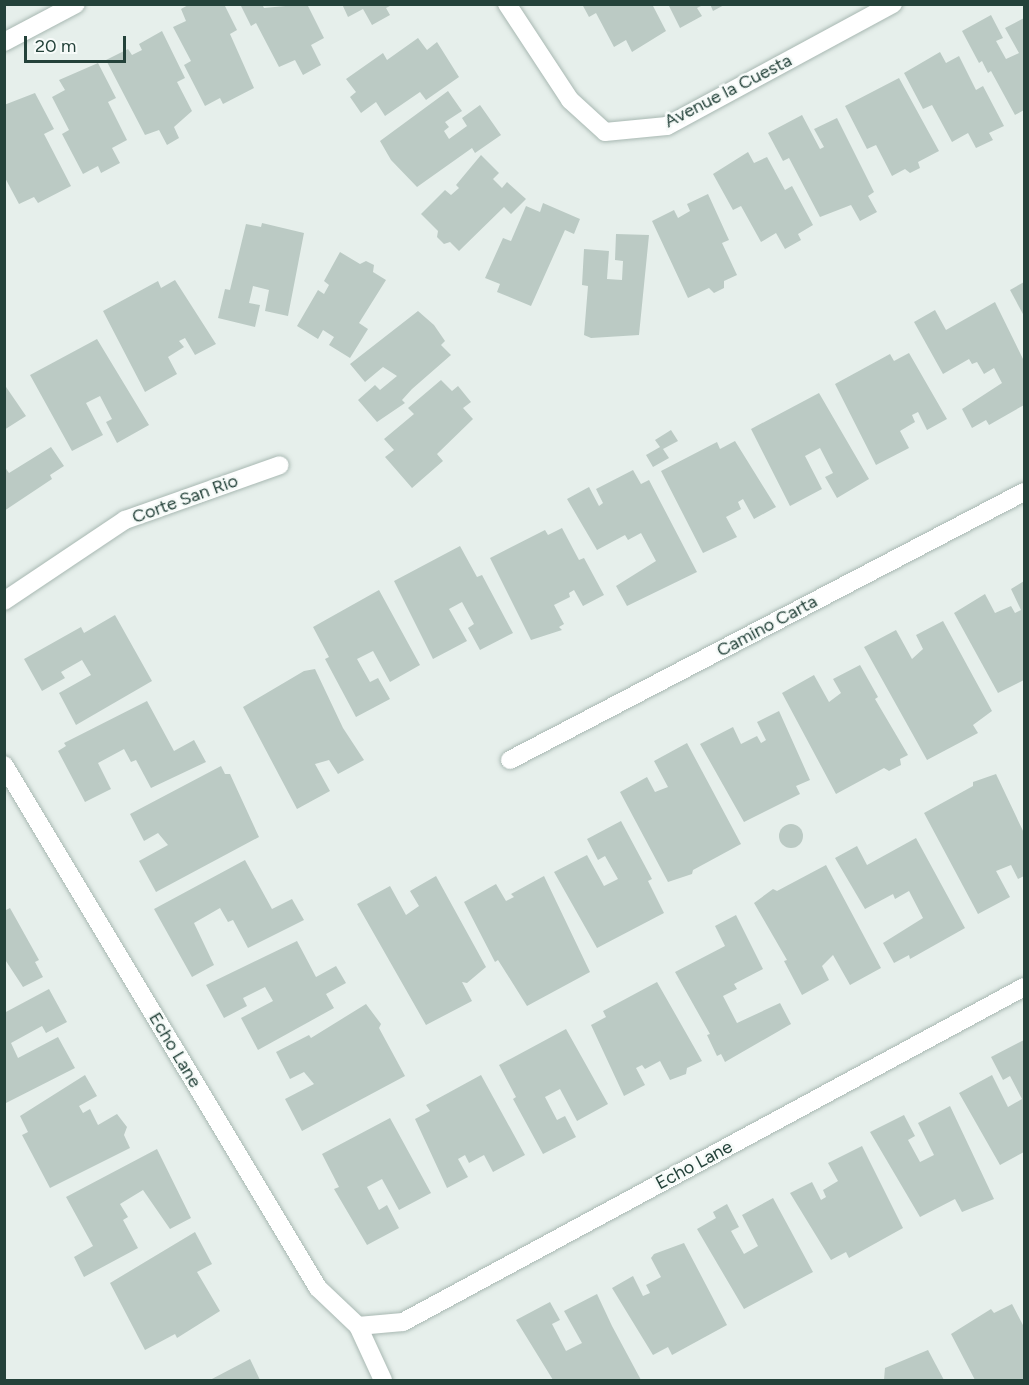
<!DOCTYPE html>
<style>
body{margin:0}
#map{position:relative;width:1029px;height:1385px;overflow:hidden;background:#e6efeb;font-family:Figtree,sans-serif}
div>[style]{position:absolute}
[style*='--x']{left:calc(var(--x)*1px);top:calc(var(--y)*1px);width:calc(var(--w)*1px);rotate:calc(var(--a)*1deg)}
.building>*{inset:0;background:#bbcac4}
.round{border-radius:50%}
.roads{filter:drop-shadow(0 0 2px #a8b8b2) drop-shadow(0 0 2px #a8b8b2)}
.minor>*{height:18px;margin:-9px;padding:0 9px;transform-origin:9px;border-radius:9px;background:#fff}
span{translate:-50% -50%;white-space:nowrap;text-align:center;line-height:1.15;-webkit-text-stroke:5px #f7fbf9;paint-order:stroke}
.street-label{font-size:18px;color:#24423a}
.frame{position:absolute;inset:0;border:6px solid #24423a;pointer-events:none}
.scale{position:absolute;left:24px;top:36px;width:102px;height:27px;box-sizing:border-box;border:3px solid #24423a;border-top:0;padding-left:8px;font-size:18px;line-height:21px;white-space:nowrap;color:#24423a;-webkit-text-stroke:4px #f7fbf9;paint-order:stroke}
</style>
<div id="map">
<div class="building">
<div style="clip-path:polygon(190px 4px,224px 4px,237px 30px,230px 34px,254px 88px,223px 104px,220px 98px,205px 106px,184px 65px,191px 61px,173px 27px,186px 21px,181px 9px)"></div>
<div style="clip-path:polygon(240px 4px,262px 4px,264px 8px,307px 4px,324px 38px,311px 45px,321px 65px,303px 75px,295px 60px,279px 67px,256px 23px,251px 26px)"></div>
<div style="clip-path:polygon(342px 4px,394px 4px,386px 8px,390px 15px,372px 25px,363px 9px,348px 17px)"></div>
<div style="clip-path:polygon(582px 4px,652px 4px,666px 31px,632px 52px,626px 40px,614px 47px,596px 13px,589px 17px)"></div>
<div style="clip-path:polygon(668px 4px,705px 4px,697px 8px,702px 16px,680px 28px)"></div>
<div style="clip-path:polygon(710px 4px,726px 4px,713px 11px)"></div>
<div style="clip-path:polygon(991px 15px,1003px 38px,996px 41px,1006px 59px,1019px 53px,1005px 28px,1024px 18px,1024px 110px,1015px 115px,991px 71px,988px 73px,982px 61px,979px 63px,962px 31px)"></div>
<div style="clip-path:polygon(162px 31px,185px 78px,177px 82px,192px 111px,174px 127px,179px 138px,167px 145px,159px 130px,145px 135px,106px 60px,128px 49px,132px 55px,142px 50px,139px 44px)"></div>
<div style="clip-path:polygon(418px 38px,427px 50px,437px 42px,459px 77px,426px 100px,420px 92px,385px 116px,376px 102px,361px 113px,350px 97px,356px 92px,346px 79px,383px 53px,387px 60px)"></div>
<div style="clip-path:polygon(940px 52px,946px 63px,959px 56px,976px 90px,983px 86px,1004px 126px,989px 133px,993px 140px,976px 148px,968px 133px,952px 142px,932px 105px,923px 109px,904px 73px)"></div>
<div style="clip-path:polygon(98px 63px,116px 98px,108px 102px,127px 140px,112px 148px,120px 163px,101px 173px,98px 166px,83px 174px,62px 134px,69px 130px,52px 97px,65px 90px,59px 80px)"></div>
<div style="clip-path:polygon(899px 78px,939px 151px,918px 162px,920px 168px,910px 173px,905px 169px,892px 176px,876px 145px,867px 149px,845px 106px)"></div>
<div style="clip-path:polygon(448px 91px,462px 111px,445px 122px,449px 127px,444px 131px,449px 139px,467px 126px,462px 118px,480px 105px,501px 135px,475px 153px,472px 148px,417px 187px,391px 160px,380px 141px)"></div>
<div style="clip-path:polygon(35px 93px,54px 129px,44px 134px,71px 186px,38px 203px,34px 197px,19px 204px,4px 176px,4px 105px)"></div>
<div style="clip-path:polygon(802px 115px,820px 149px,824px 147px,814px 129px,837px 118px,874px 192px,868px 196px,877px 212px,860px 221px,851px 205px,820px 217px,789px 158px,783px 161px,768px 133px)"></div>
<div style="clip-path:polygon(748px 152px,754px 163px,767px 157px,785px 190px,792px 186px,813px 225px,798px 234px,801px 240px,785px 249px,776px 233px,761px 242px,741px 206px,733px 210px,713px 174px)"></div>
<div style="clip-path:polygon(481px 155px,499px 173px,493px 179px,502px 188px,507px 182px,526px 199px,511px 214px,504px 207px,459px 251px,450px 242px,444px 244px,437px 237px,438px 231px,421px 214px,445px 190px,451px 195px,459px 188px,456px 185px)"></div>
<div style="clip-path:polygon(708px 194px,729px 240px,722px 243px,737px 275px,724px 281px,724px 288px,714px 293px,709px 288px,688px 298px,652px 221px,674px 210px,678px 218px,690px 211px,687px 204px)"></div>
<div style="clip-path:polygon(543px 203px,580px 219px,574px 234px,565px 230px,531px 306px,497px 292px,500px 284px,485px 278px,503px 238px,511px 241px,526px 206px,540px 212px)"></div>
<div style="clip-path:polygon(262px 223px,304px 233px,288px 316px,265px 311px,269px 290px,253px 286px,249px 303px,260px 305px,255px 327px,218px 318px,225px 289px,230px 290px,246px 224px,261px 227px)"></div>
<div style="clip-path:polygon(616px 234px,649px 235px,639px 335px,591px 338px,584px 335px,588px 286px,582px 285px,584px 249px,609px 251px,607px 279px,622px 280px,623px 261px,615px 260px)"></div>
<div style="clip-path:polygon(340px 252px,360px 264px,366px 261px,374px 265px,373px 272px,386px 280px,359px 323px,368px 329px,350px 358px,329px 345px,334px 337px,323px 330px,318px 339px,297px 326px,318px 290px,324px 294px,329px 285px,324px 281px)"></div>
<div style="clip-path:polygon(175px 280px,216px 344px,195px 355px,185px 338px,179px 341px,184px 347px,168px 357px,177px 374px,145px 392px,103px 311px,158px 281px,161px 288px)"></div>
<div style="clip-path:polygon(1024px 282px,1024px 316px,1010px 290px)"></div>
<div style="clip-path:polygon(995px 302px,1024px 361px,1024px 405px,989px 425px,986px 420px,972px 428px,962px 409px,1002px 383px,994px 368px,984px 374px,977px 362px,972px 364px,969px 359px,943px 374px,914px 322px,935px 310px,946px 330px)"></div>
<div style="clip-path:polygon(418px 311px,434px 325px,445px 341px,441px 345px,451px 355px,412px 389px,402px 400px,405px 403px,377px 422px,358px 400px,375px 385px,380px 390px,397px 376px,383px 367px,365px 382px,350px 364px)"></div>
<div style="clip-path:polygon(97px 339px,149px 425px,117px 443px,106px 422px,112px 419px,100px 396px,86px 403px,103px 435px,72px 451px,30px 375px)"></div>
<div style="clip-path:polygon(909px 353px,947px 419px,927px 430px,918px 412px,912px 415px,915px 422px,900px 431px,909px 448px,876px 465px,835px 384px,890px 354px,894px 361px)"></div>
<div style="clip-path:polygon(441px 380px,452px 391px,458px 386px,471px 402px,463px 408px,473px 419px,437px 454px,443px 461px,412px 488px,385px 457px,394px 450px,384px 439px,414px 414px,408px 408px)"></div>
<div style="clip-path:polygon(4px 384px,26px 416px,4px 430px)"></div>
<div style="clip-path:polygon(819px 393px,869px 479px,837px 498px,825px 477px,833px 473px,820px 448px,805px 456px,822px 489px,790px 506px,751px 429px)"></div>
<div style="clip-path:polygon(671px 430px,678px 441px,663px 449px,669px 458px,653px 467px,646px 455px,660px 447px,655px 440px)"></div>
<div style="clip-path:polygon(735px 441px,776px 507px,754px 519px,743px 499px,738px 502px,741px 509px,726px 517px,737px 537px,703px 553px,661px 471px,717px 442px,720px 449px)"></div>
<div style="clip-path:polygon(51px 447px,64px 466px,50px 475px,52px 479px,4px 511px,4px 466px,9px 473px)"></div>
<div style="clip-path:polygon(633px 470px,641px 484px,649px 480px,697px 572px,627px 606px,616px 586px,656px 561px,641px 533px,628px 540px,625px 535px,597px 550px,567px 499px,589px 487px,599px 506px,603px 503px,596px 489px)"></div>
<div style="clip-path:polygon(562px 528px,579px 560px,584px 558px,604px 595px,583px 606px,574px 590px,569px 593px,570px 597px,554px 605px,564px 624px,559px 627px,562px 630px,531px 640px,490px 558px,545px 530px,548px 535px)"></div>
<div style="clip-path:polygon(460px 546px,477px 577px,482px 575px,513px 633px,480px 650px,468px 628px,474px 624px,462px 602px,449px 609px,467px 641px,433px 659px,394px 581px)"></div>
<div style="clip-path:polygon(1024px 581px,1024px 680px,998px 693px,954px 613px,985px 594px,995px 613px,1011px 606px,1015px 613px,1021px 610px,1011px 589px)"></div>
<div style="clip-path:polygon(379px 590px,420px 665px,390px 682px,373px 651px,357px 659px,370px 682px,378px 678px,390px 699px,356px 717px,325px 659px,329px 657px,313px 627px)"></div>
<div style="clip-path:polygon(115px 615px,152px 681px,76px 725px,59px 693px,91px 675px,82px 660px,61px 672px,65px 678px,42px 691px,24px 659px,81px 627px,84px 633px)"></div>
<div style="clip-path:polygon(943px 621px,992px 711px,973px 725px,978px 733px,927px 760px,864px 647px,896px 630px,912px 659px,923px 649px,916px 635px)"></div>
<div style="clip-path:polygon(860px 665px,878px 697px,875px 699px,908px 755px,900px 759px,901px 765px,889px 771px,884px 768px,836px 794px,782px 693px,814px 675px,829px 702px,841px 693px,833px 679px)"></div>
<div style="clip-path:polygon(315px 669px,343px 728px,364px 760px,338px 774px,329px 760px,315px 764px,330px 791px,297px 809px,243px 707px,304px 671px)"></div>
<div style="clip-path:polygon(147px 701px,174px 751px,194px 740px,206px 762px,151px 788px,136px 760px,131px 762px,124px 749px,98px 763px,111px 789px,85px 802px,58px 751px,66px 746px,64px 743px)"></div>
<div style="clip-path:polygon(779px 711px,810px 780px,796px 786px,800px 794px,744px 822px,700px 744px,733px 727px,741px 744px,757px 736px,761px 743px,766px 740px,757px 722px)"></div>
<div style="clip-path:polygon(687px 743px,741px 844px,693px 870px,692px 874px,668px 882px,620px 792px,647px 777px,655px 792px,668px 787px,654px 761px)"></div>
<div style="clip-path:polygon(221px 766px,225px 774px,230px 774px,259px 837px,156px 892px,139px 861px,168px 845px,158px 833px,144px 841px,130px 814px)"></div>
<div style="clip-path:polygon(996px 774px,1024px 833px,1024px 876px,1018px 879px,1011px 865px,996px 871px,1010px 897px,978px 914px,924px 813px,973px 786px,973px 782px)"></div>
<div style="clip-path:polygon(621px 821px,652px 879px,648px 881px,664px 913px,597px 948px,554px 872px,587px 855px,604px 886px,618px 879px,605px 856px,598px 860px,587px 839px)"></div>
<div class="round" style="left:779px;top:824px;width:24px;height:24px"></div>
<div style="clip-path:polygon(916px 838px,965px 928px,910px 959px,909px 955px,894px 963px,883px 943px,923px 918px,909px 891px,895px 899px,893px 894px,865px 909px,835px 858px,857px 846px,867px 865px)"></div>
<div style="clip-path:polygon(245px 860px,272px 909px,292px 899px,304px 920px,248px 948px,233px 920px,228px 922px,220px 908px,194px 923px,214px 965px,192px 977px,154px 909px)"></div>
<div style="clip-path:polygon(826px 865px,881px 968px,850px 985px,833px 955px,822px 966px,829px 980px,802px 995px,784px 961px,787px 960px,754px 903px,773px 889px,777px 891px)"></div>
<div style="clip-path:polygon(436px 876px,486px 967px,467px 983px,462px 982px,472px 1001px,426px 1025px,357px 904px,390px 886px,406px 915px,419px 906px,410px 891px)"></div>
<div style="clip-path:polygon(544px 876px,590px 972px,527px 1006px,498px 960px,495px 962px,464px 902px,496px 884px,506px 901px,514px 897px,511px 894px)"></div>
<div style="clip-path:polygon(10px 908px,39px 960px,35px 962px,43px 977px,23px 987px,4px 958px,4px 911px)"></div>
<div style="clip-path:polygon(736px 915px,763px 969px,734px 984px,737px 989px,723px 996px,737px 1023px,780px 1003px,791px 1024px,725px 1062px,721px 1054px,717px 1056px,707px 1035px,710px 1034px,675px 972px,725px 946px,715px 926px)"></div>
<div style="clip-path:polygon(297px 941px,316px 977px,336px 966px,346px 983px,326px 994px,334px 1008px,258px 1050px,241px 1018px,273px 1001px,265px 987px,243px 998px,247px 1006px,224px 1018px,206px 985px)"></div>
<div style="clip-path:polygon(657px 982px,702px 1061px,687px 1068px,686px 1074px,670px 1080px,660px 1061px,645px 1069px,642px 1065px,636px 1068px,645px 1085px,624px 1096px,591px 1025px,606px 1017px,603px 1011px)"></div>
<div style="clip-path:polygon(49px 989px,67px 1022px,46px 1033px,42px 1026px,11px 1043px,18px 1058px,58px 1037px,75px 1068px,4px 1104px,4px 1013px)"></div>
<div style="clip-path:polygon(366px 1004px,381px 1024px,379px 1028px,405px 1076px,302px 1131px,285px 1099px,314px 1084px,304px 1072px,290px 1079px,276px 1052px,309px 1035px,311px 1038px)"></div>
<div style="clip-path:polygon(566px 1029px,608px 1104px,577px 1121px,560px 1089px,545px 1097px,557px 1120px,565px 1116px,576px 1137px,543px 1154px,513px 1099px,516px 1097px,499px 1065px)"></div>
<div style="clip-path:polygon(1024px 1040px,1024px 1152px,1000px 1165px,959px 1093px,992px 1075px,1008px 1107px,1022px 1099px,1010px 1076px,1003px 1080px,991px 1057px)"></div>
<div style="clip-path:polygon(85px 1075px,97px 1096px,79px 1106px,83px 1113px,90px 1109px,98px 1125px,117px 1114px,127px 1127px,124px 1135px,130px 1148px,50px 1188px,22px 1135px,28px 1132px,20px 1116px)"></div>
<div style="clip-path:polygon(481px 1075px,525px 1155px,493px 1172px,484px 1155px,469px 1163px,465px 1155px,458px 1159px,468px 1177px,447px 1188px,415px 1119px,430px 1111px,426px 1105px)"></div>
<div style="clip-path:polygon(950px 1106px,994px 1199px,962px 1212px,955px 1199px,920px 1217px,870px 1132px,904px 1115px,915px 1136px,908px 1140px,920px 1162px,934px 1155px,918px 1123px)"></div>
<div style="clip-path:polygon(390px 1118px,431px 1193px,399px 1210px,382px 1179px,367px 1187px,379px 1210px,387px 1205px,399px 1228px,367px 1245px,334px 1189px,339px 1187px,322px 1154px)"></div>
<div style="clip-path:polygon(862px 1146px,903px 1228px,849px 1258px,846px 1252px,831px 1260px,790px 1193px,812px 1182px,821px 1200px,826px 1197px,823px 1190px,838px 1181px,828px 1163px)"></div>
<div style="clip-path:polygon(157px 1149px,191px 1218px,170px 1229px,143px 1190px,120px 1204px,128px 1217px,123px 1220px,138px 1248px,84px 1277px,74px 1257px,93px 1246px,66px 1197px)"></div>
<div style="clip-path:polygon(773px 1198px,813px 1272px,744px 1309px,697px 1229px,716px 1218px,713px 1212px,727px 1204px,739px 1227px,731px 1231px,744px 1254px,758px 1246px,742px 1215px)"></div>
<div style="clip-path:polygon(195px 1232px,212px 1264px,197px 1272px,220px 1311px,177px 1338px,175px 1334px,145px 1350px,110px 1283px)"></div>
<div style="clip-path:polygon(684px 1243px,727px 1325px,672px 1355px,668px 1347px,653px 1355px,612px 1288px,633px 1276px,643px 1296px,650px 1293px,646px 1285px,661px 1277px,651px 1258px,654px 1254px)"></div>
<div style="clip-path:polygon(597px 1294px,612px 1326px,641px 1380px,553px 1380px,516px 1320px,550px 1302px,560px 1320px,552px 1324px,566px 1351px,582px 1343px,564px 1311px)"></div>
<div style="clip-path:polygon(1012px 1304px,1024px 1327px,1024px 1380px,975px 1380px,951px 1334px,991px 1309px,994px 1313px)"></div>
<div style="clip-path:polygon(928px 1350px,944px 1380px,884px 1380px,885px 1368px)"></div>
<div style="clip-path:polygon(250px 1359px,260px 1380px,210px 1380px)"></div>
</div>
<div class="roads">
<div class="minor">
<div style="--x:507;--y:4;--w:115;--a:56.7"></div>
<div style="--x:570;--y:100;--w:47;--a:42.4"></div>
<div style="--x:605;--y:132;--w:62;--a:-5.5"></div>
<div style="--x:667;--y:126;--w:257;--a:-28.4"></div>
<div style="--x:4;--y:42;--w:81;--a:-27.8"></div>
<div style="--x:4;--y:601;--w:146;--a:-33.8"></div>
<div style="--x:125;--y:520;--w:164;--a:-19.5"></div>
<div style="--x:510;--y:760;--w:580;--a:-27.54"></div>
<div style="--x:4;--y:765;--w:610;--a:59.02"></div>
<div style="--x:318;--y:1288;--w:55;--a:43.5"></div>
<div style="--x:358;--y:1326;--w:60;--a:65.2"></div>
<div style="--x:358;--y:1326;--w:45;--a:-5.1"></div>
<div style="--x:403;--y:1322;--w:706;--a:-28.34"></div>
</div>
</div>
<div class="street-label">
<span style="left:728px;top:91px;rotate:-27deg">Avenue la Cuesta</span>
<span style="left:185px;top:499px;rotate:-20deg">Corte San Rio</span>
<span style="left:767px;top:626px;rotate:-28deg">Camino Carta</span>
<span style="left:175px;top:1050px;rotate:59deg">Echo Lane</span>
<span style="left:694px;top:1165px;rotate:-28deg">Echo Lane</span>
</div>
<div class="frame"></div>
<div class="scale">20 m</div>
</div>
